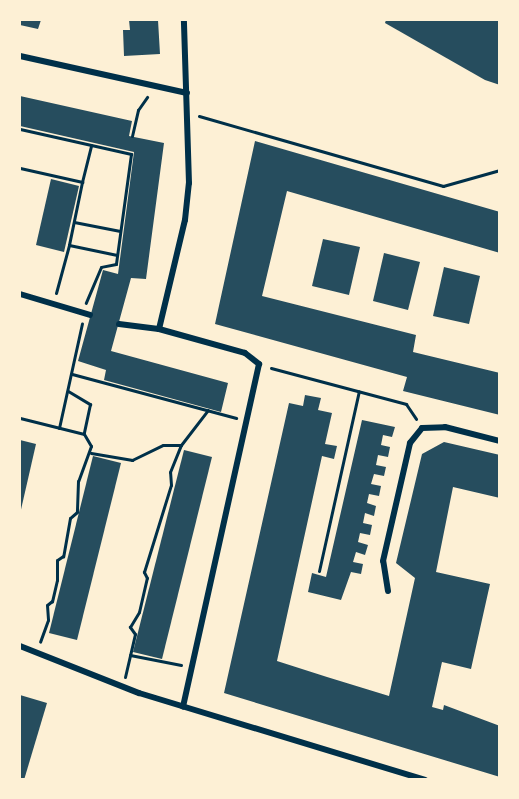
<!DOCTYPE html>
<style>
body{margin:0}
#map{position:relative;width:519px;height:799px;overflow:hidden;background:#fdf0d5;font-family:"DejaVu Sans",sans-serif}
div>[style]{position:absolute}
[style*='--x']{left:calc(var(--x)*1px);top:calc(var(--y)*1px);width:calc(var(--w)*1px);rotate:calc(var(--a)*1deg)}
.building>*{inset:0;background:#264d5e}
.path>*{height:3px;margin:-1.5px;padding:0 1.5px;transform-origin:1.5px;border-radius:1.5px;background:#003049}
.minor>*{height:6px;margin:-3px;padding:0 3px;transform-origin:3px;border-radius:3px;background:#003049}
span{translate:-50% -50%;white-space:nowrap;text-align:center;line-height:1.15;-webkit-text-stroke:6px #fdf0d5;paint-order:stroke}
.frame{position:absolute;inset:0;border:21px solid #fdf0d5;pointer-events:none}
</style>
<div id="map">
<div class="building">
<div style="clip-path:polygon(20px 20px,41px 20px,38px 29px,20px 25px)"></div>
<div style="clip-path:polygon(129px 20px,158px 20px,160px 54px,124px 56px,123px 30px,130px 30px)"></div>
<div style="clip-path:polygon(386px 20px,500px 20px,500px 85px,485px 80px,385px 23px)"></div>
<div style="clip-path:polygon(20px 96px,132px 121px,129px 136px,164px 143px,146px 279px,131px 278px,111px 351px,228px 383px,221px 412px,104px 380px,106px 370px,78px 361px,103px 270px,118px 274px,134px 152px,20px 126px)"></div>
<div style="clip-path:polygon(255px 141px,500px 212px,500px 253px,287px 191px,262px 296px,416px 335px,413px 352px,500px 373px,500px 415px,403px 391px,407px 377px,215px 324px)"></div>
<div style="clip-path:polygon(51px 179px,79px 186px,64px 252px,36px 245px)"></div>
<div style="clip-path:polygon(323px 239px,360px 247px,349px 295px,312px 286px)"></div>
<div style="clip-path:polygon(384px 253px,420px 262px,408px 310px,373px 301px)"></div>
<div style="clip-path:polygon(444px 267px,480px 276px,469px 324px,433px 316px)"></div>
<div style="clip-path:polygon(305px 395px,321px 398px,318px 410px,332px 413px,325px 444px,337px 446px,334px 459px,322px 456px,277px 661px,327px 677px,389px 696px,415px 578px,396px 563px,422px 454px,444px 442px,500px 455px,500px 498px,453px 487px,436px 572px,490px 584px,471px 669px,442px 662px,432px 707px,443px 710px,444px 705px,500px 726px,500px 777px,224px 693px,289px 403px,303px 406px)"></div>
<div style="clip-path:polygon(362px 420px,395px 427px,392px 437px,383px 435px,381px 445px,390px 447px,388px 457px,378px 455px,376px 465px,386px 467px,384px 476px,374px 474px,371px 484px,381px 486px,379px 496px,369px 494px,367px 503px,376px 506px,374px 516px,365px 513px,363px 523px,372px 525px,370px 535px,360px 533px,358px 542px,368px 545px,365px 555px,356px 552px,353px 562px,363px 564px,361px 574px,351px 572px,341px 600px,308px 592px,312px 573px,326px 577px)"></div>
<div style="clip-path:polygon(20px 440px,36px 444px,20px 514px)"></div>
<div style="clip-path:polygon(184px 450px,212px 457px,162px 659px,133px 652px)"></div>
<div style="clip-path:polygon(93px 456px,121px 463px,77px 640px,49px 633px)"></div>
<div style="clip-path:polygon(20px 695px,47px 703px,24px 780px,20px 779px)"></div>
</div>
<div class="path">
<div style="--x:199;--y:116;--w:254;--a:16"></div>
<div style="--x:443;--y:186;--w:59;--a:-15.7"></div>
<div style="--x:20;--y:129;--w:114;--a:12.7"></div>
<div style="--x:131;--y:154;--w:111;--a:97.8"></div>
<div style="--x:116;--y:264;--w:15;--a:169"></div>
<div style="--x:101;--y:267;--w:39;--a:113"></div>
<div style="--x:132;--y:136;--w:27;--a:-77"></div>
<div style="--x:138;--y:110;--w:16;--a:-55"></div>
<div style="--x:20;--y:168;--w:64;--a:12.7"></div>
<div style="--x:82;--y:182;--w:38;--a:-76"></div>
<div style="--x:82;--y:182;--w:64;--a:101.7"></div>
<div style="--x:69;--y:245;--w:49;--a:11.8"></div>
<div style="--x:74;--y:222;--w:47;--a:11.1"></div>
<div style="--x:56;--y:293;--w:50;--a:-74.8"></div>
<div style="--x:271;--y:368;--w:140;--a:14.9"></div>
<div style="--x:406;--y:404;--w:18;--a:56"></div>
<div style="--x:72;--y:374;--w:170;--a:15"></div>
<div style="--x:68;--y:391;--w:26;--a:31"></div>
<div style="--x:90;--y:404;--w:30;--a:102"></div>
<div style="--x:20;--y:418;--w:66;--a:14"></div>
<div style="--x:84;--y:434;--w:14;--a:60"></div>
<div style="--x:91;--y:446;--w:37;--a:110"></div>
<div style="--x:78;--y:481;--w:31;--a:92"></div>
<div style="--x:77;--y:512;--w:9;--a:139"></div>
<div style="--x:70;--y:518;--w:39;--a:100"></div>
<div style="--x:63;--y:556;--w:7;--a:146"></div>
<div style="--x:57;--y:560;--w:20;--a:90"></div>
<div style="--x:57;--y:580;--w:22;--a:103"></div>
<div style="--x:52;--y:601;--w:6;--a:141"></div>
<div style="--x:47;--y:605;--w:15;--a:86"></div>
<div style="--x:48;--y:620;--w:23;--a:110"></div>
<div style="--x:59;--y:428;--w:107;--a:-77.6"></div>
<div style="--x:91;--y:453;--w:42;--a:9.7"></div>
<div style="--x:132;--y:460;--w:34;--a:-26"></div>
<div style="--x:163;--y:445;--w:18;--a:0"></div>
<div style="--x:181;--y:445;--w:44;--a:-52.4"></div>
<div style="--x:319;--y:571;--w:184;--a:-77.5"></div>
<div style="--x:130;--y:655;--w:52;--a:11.1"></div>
<div style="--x:125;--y:677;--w:44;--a:-76.9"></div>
<div style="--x:135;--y:634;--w:9;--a:-126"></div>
<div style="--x:130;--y:627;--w:17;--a:-59"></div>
<div style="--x:139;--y:612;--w:35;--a:-77"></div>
<div style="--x:147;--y:578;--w:7;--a:-117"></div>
<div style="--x:144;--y:572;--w:91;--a:-72.8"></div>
<div style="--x:171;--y:485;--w:13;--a:-94"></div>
<div style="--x:170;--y:472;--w:29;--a:-68"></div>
</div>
<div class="minor">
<div style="--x:20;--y:56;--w:171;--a:12.5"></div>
<div style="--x:20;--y:294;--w:73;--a:16.7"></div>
<div style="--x:119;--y:324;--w:40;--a:7.1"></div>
<div style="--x:159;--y:329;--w:89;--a:15.6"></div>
<div style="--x:245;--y:353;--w:18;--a:38"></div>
<div style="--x:259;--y:364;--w:351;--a:102.5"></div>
<div style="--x:159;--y:329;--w:112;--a:-76.6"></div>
<div style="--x:185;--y:220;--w:37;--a:-84"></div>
<div style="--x:189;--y:183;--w:163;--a:-91.8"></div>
<div style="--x:388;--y:591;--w:30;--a:-99"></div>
<div style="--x:383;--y:561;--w:121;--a:-77.1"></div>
<div style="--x:410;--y:443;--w:19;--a:-51"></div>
<div style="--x:422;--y:428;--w:23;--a:-2"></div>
<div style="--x:445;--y:427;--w:57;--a:14.3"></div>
<div style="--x:20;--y:646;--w:128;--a:21.6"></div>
<div style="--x:139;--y:693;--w:299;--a:16.9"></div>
</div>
<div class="frame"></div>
</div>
